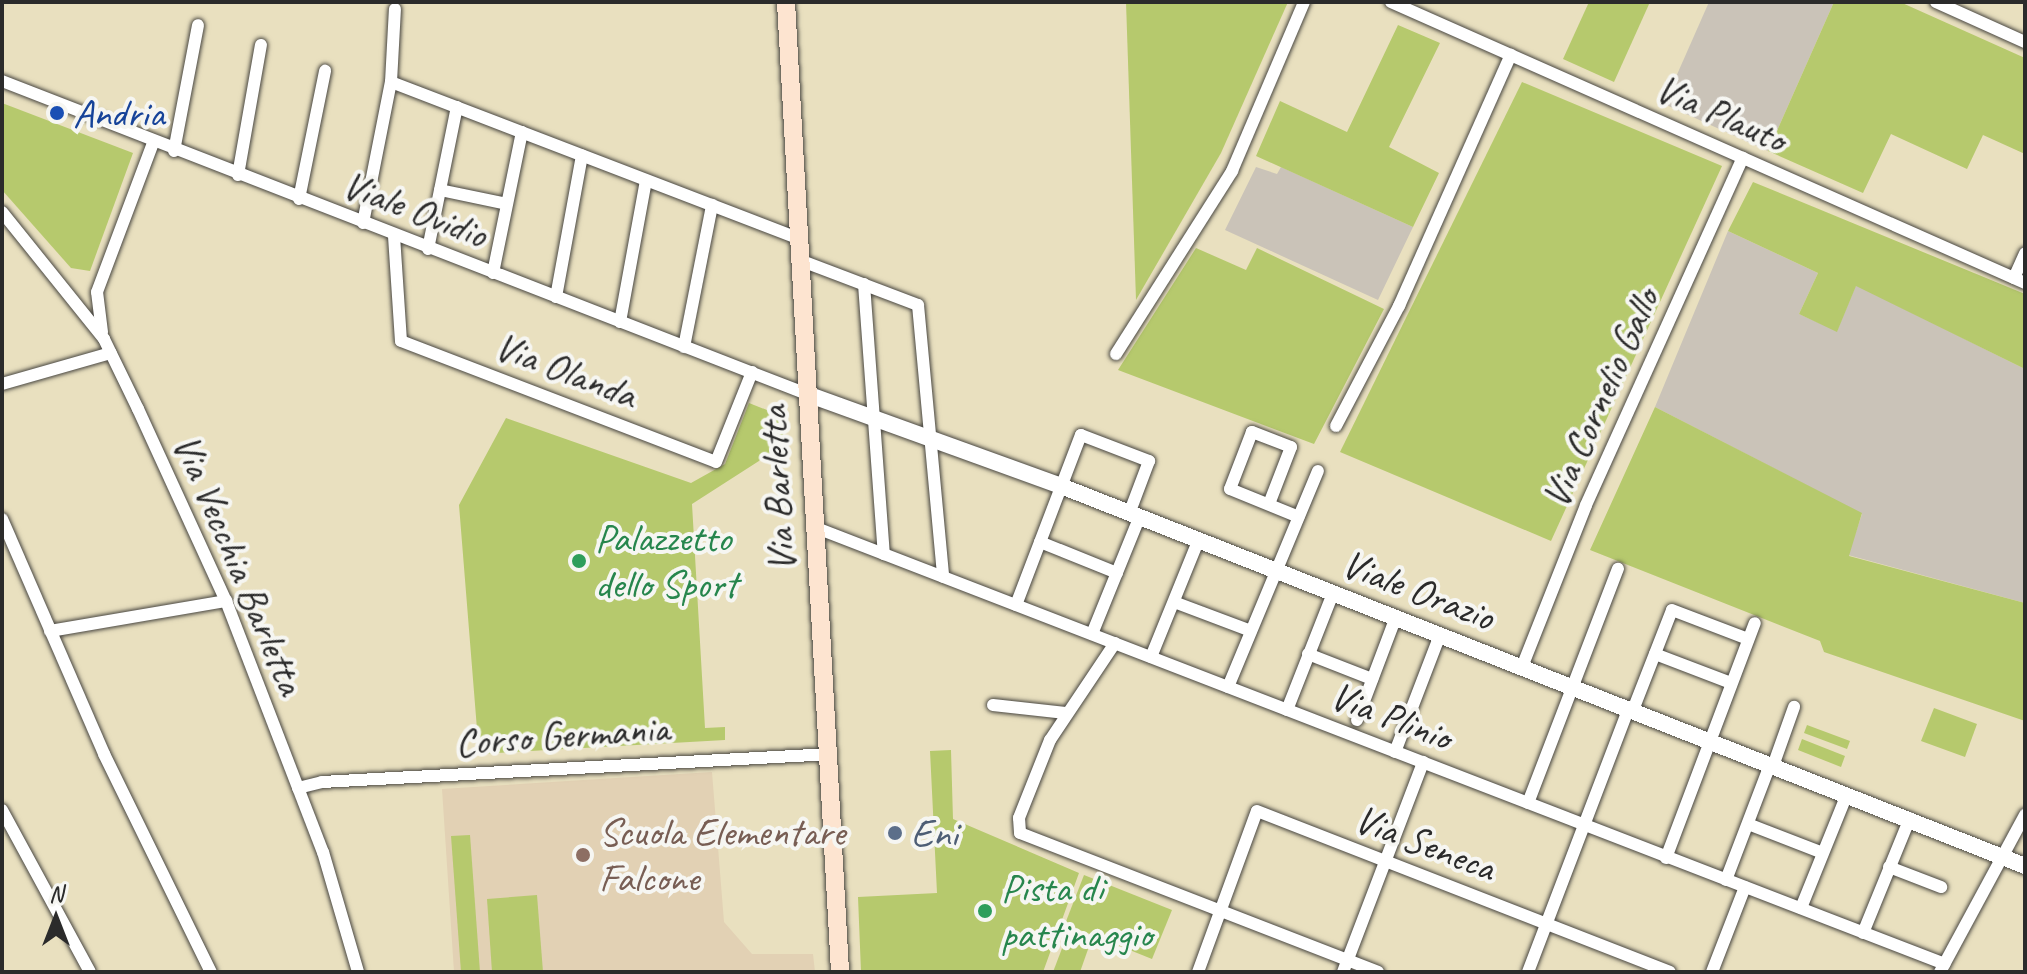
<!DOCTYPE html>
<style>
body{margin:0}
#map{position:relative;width:2027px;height:974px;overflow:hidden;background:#e9e0bf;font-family:Caveat,sans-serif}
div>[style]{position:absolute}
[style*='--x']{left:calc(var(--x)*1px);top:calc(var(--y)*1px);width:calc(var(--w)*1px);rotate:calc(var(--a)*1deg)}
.built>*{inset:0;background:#e2d1b4}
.industrial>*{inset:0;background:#cac3b8}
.green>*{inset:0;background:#b6c96d}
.roads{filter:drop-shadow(0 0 2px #484641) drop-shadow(0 0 2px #484641)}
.minor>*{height:12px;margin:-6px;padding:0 6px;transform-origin:6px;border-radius:6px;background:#fff}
.tertiary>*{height:16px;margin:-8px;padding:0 8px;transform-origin:8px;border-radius:8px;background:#fff}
.secondary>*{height:18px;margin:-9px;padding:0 9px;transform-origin:9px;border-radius:9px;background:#fde4d0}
.dots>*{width:22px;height:22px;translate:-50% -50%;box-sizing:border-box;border:4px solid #f6f6f2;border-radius:50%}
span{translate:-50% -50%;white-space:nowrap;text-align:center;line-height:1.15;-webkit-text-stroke:8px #f6f6f2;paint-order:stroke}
.transit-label{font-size:40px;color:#164399}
.left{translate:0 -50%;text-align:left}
.street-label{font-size:40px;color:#2b2b2b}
.leisure-label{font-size:40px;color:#27864d}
.education-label{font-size:40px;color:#785e54}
.service-label{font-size:40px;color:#4e5e75}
.frame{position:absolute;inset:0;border:4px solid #2b2b2b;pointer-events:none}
.north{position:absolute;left:16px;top:878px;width:80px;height:80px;-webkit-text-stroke:6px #f6f6f2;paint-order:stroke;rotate:0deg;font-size:22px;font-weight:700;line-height:32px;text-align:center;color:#2b2b2b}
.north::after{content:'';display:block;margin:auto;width:28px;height:36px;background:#2b2b2b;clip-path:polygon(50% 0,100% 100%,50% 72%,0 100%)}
</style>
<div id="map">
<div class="built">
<div style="clip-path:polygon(712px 772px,724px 922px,752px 954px,813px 954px,815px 972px,454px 972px,442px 789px)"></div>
</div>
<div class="industrial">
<div style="clip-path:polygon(1709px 2px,1834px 2px,1768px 151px,1664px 104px)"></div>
<div style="clip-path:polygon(1256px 167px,1277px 174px,1281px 167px,1413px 227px,1378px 300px,1225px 230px)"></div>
<div style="clip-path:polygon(1728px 231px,1818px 273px,1799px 314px,1837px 331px,1856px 285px,2025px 369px,2025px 603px,1848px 555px,1862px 514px,1655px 407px)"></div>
</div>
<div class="green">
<div style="clip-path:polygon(1126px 2px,1288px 2px,1221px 153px,1136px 300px)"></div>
<div style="clip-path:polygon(1589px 2px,1650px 2px,1614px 82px,1563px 59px)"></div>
<div style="clip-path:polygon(1834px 2px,1900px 2px,2025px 58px,2025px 154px,1983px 135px,1967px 169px,1891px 134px,1863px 193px,1768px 151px)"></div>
<div style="clip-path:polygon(1398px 25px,1440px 43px,1389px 147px,1439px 173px,1413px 227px,1256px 156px,1280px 101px,1347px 132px)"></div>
<div style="clip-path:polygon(1522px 82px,1722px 166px,1551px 541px,1340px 452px)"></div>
<div style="clip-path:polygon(2px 103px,133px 153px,90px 271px,71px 268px,2px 190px)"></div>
<div style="clip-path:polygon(1753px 182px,2025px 294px,2025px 369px,1856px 286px,1837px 332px,1799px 314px,1818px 273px,1728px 231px)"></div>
<div style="clip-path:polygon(1196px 248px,1246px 270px,1257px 248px,1384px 309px,1314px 444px,1118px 370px)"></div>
<div style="clip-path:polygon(749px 403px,782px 416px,784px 445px,692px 504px,705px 728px,725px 727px,725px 740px,479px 754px,459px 505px,506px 418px,691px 483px,725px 464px)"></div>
<div style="clip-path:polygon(1655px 407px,1862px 513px,1849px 556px,2025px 603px,2025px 721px,1824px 652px,1820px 641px,1590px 550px)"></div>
<div style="clip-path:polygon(1934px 708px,1977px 724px,1965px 757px,1921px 741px)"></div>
<div style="clip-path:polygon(1807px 725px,1850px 741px,1847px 749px,1804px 733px)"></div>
<div style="clip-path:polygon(1802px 739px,1845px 756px,1841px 767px,1798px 750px)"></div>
<div style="clip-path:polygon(951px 750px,953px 819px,1079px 873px,1043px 972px,861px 972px,858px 897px,937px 893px,930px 751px)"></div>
<div style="clip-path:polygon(470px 835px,480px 972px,461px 972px,451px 836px)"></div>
<div style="clip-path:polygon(1084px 875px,1172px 910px,1152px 959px,1065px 924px)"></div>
<div style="clip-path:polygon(537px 895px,543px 972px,492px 972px,487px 899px)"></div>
<div style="clip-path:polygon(1069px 930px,1092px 938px,1080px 972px,1053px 972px)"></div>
</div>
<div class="roads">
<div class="minor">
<div style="--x:1391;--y:2;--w:693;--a:23.9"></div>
<div style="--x:1936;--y:2;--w:98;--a:24.2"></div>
<div style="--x:2;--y:81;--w:864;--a:21.25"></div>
<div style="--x:391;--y:82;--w:439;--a:21"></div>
<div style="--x:174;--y:151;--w:128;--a:-79.2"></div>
<div style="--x:238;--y:175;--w:132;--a:-80"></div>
<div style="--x:440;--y:190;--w:68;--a:11.8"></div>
<div style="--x:299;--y:199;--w:131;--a:-78.5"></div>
<div style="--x:2;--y:212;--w:163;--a:51.2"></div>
<div style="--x:104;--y:339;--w:78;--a:64.1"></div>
<div style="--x:138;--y:409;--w:211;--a:65.4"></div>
<div style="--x:226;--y:601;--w:269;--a:68.9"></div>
<div style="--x:323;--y:852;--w:125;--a:73.7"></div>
<div style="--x:363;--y:223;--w:144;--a:-78.8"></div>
<div style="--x:391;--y:82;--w:73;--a:-86.9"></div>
<div style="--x:394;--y:236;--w:105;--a:86.2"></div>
<div style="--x:401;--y:341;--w:337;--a:21"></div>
<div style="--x:716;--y:462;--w:97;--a:-68.2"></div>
<div style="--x:428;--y:249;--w:145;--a:-78.5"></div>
<div style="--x:802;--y:261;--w:124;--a:20.8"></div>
<div style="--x:918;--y:305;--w:273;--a:84.7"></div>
<div style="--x:493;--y:273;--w:144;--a:-78.4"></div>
<div style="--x:2014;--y:278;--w:27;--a:-66"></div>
<div style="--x:864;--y:284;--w:271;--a:85.8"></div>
<div style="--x:556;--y:297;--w:144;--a:-79.6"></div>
<div style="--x:620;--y:322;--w:144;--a:-79.6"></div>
<div style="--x:102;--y:332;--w:40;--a:-97.1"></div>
<div style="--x:97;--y:292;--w:159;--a:-69.4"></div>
<div style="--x:684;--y:347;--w:145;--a:-78.8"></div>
<div style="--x:1116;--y:354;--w:217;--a:-57.6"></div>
<div style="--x:1232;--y:171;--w:184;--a:-66.9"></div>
<div style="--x:2;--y:384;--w:113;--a:-15.9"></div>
<div style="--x:1336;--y:426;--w:136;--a:-62.3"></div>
<div style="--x:1399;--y:306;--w:275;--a:-66"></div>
<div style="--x:1269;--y:504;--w:61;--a:-68.9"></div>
<div style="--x:1291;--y:447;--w:42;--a:-159"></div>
<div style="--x:1252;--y:432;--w:61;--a:111.1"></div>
<div style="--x:1230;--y:489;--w:74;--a:22.1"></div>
<div style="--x:2;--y:519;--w:256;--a:66.5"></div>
<div style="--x:104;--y:754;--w:243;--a:63.9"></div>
<div style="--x:814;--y:527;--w:1212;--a:21.13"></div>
<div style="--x:1040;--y:542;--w:83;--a:21.9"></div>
<div style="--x:1174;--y:602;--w:82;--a:20.6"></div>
<div style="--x:1016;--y:605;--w:182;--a:-69.1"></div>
<div style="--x:1081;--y:435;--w:73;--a:20.9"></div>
<div style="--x:1149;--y:461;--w:57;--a:110.7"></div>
<div style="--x:50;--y:631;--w:179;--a:-9.7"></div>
<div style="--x:1092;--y:634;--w:125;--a:-67.9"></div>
<div style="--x:1115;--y:643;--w:117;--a:123.8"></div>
<div style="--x:1050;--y:740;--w:84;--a:111.7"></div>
<div style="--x:1019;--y:818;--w:15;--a:86"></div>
<div style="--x:1020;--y:833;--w:384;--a:21.2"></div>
<div style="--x:1308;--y:654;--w:69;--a:21.3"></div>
<div style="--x:1655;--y:654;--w:81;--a:20.9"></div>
<div style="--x:1151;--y:657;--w:125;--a:-67.9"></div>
<div style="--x:1522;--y:667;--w:174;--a:-68.4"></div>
<div style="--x:1586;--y:505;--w:381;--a:-65.7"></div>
<div style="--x:1228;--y:687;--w:234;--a:-67.4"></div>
<div style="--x:993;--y:705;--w:73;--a:6.3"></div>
<div style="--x:1287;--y:710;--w:126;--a:-68.5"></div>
<div style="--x:1633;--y:710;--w:107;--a:-68.7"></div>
<div style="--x:1672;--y:610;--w:81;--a:20.9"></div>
<div style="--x:1357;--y:720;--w:110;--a:-69.3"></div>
<div style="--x:1395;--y:752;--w:125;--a:-69"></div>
<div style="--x:1773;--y:766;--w:63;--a:-70.4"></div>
<div style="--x:298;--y:788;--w:25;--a:-14"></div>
<div style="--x:322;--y:782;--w:509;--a:-3.15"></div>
<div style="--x:1528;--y:803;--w:251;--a:-69"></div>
<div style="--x:2;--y:810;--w:184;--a:61.5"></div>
<div style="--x:1748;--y:824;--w:80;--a:21.1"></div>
<div style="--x:1666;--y:858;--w:251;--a:-69.3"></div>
<div style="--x:1889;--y:867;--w:56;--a:21"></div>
<div style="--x:1726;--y:880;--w:123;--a:-69.1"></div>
<div style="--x:1801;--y:908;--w:123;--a:-68"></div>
<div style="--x:1863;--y:933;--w:124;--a:-67.8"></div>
<div style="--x:1198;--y:972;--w:171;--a:-69.9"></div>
<div style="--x:1257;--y:811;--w:443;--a:21.3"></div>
<div style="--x:1343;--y:972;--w:225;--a:-69.1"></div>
<div style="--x:1528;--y:972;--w:283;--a:-69.1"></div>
<div style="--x:1712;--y:972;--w:91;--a:-68.8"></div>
<div style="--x:1940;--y:972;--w:179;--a:-61.6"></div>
</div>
<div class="tertiary">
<div style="--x:807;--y:394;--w:270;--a:19.9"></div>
<div style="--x:1061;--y:486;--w:1036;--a:21.51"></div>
</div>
<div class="secondary">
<div style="--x:786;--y:2;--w:972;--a:86.81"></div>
</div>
</div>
<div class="dots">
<div style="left:57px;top:113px;background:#1a4fb4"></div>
<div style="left:579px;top:561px;background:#2e9e5b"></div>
<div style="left:895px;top:833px;background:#5c6f8a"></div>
<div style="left:583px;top:855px;background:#8d6e63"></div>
<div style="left:985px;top:911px;background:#2e9e5b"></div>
</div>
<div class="transit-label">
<span class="left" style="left:73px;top:113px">Andria</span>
</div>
<div class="street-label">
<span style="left:1721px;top:113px;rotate:24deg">Via Plauto</span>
<span style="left:415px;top:209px;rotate:21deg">Viale Ovidio</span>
<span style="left:566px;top:370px;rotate:21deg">Via Olanda</span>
<span style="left:1600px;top:398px;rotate:-66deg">Via Cornelio Gallo</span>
<span style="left:777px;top:489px;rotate:-93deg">Via Barletta</span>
<span style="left:239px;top:564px;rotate:67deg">Via Vecchia Barletta</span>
<span style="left:1418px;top:590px;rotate:21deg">Viale Orazio</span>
<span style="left:1391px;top:716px;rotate:21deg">Via Plinio</span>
<span style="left:562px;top:735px;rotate:-4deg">Corso Germania</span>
<span style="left:1425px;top:843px;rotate:21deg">Via Seneca</span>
</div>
<div class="leisure-label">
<span class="left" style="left:595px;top:561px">Palazzetto<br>dello Sport</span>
<span class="left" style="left:1001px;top:911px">Pista di<br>pattinaggio</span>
</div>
<div class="education-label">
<span class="left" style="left:599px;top:855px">Scuola Elementare<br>Falcone</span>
</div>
<div class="service-label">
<span class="left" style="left:911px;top:833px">Eni</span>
</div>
<div class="frame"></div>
<div class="north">N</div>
</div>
